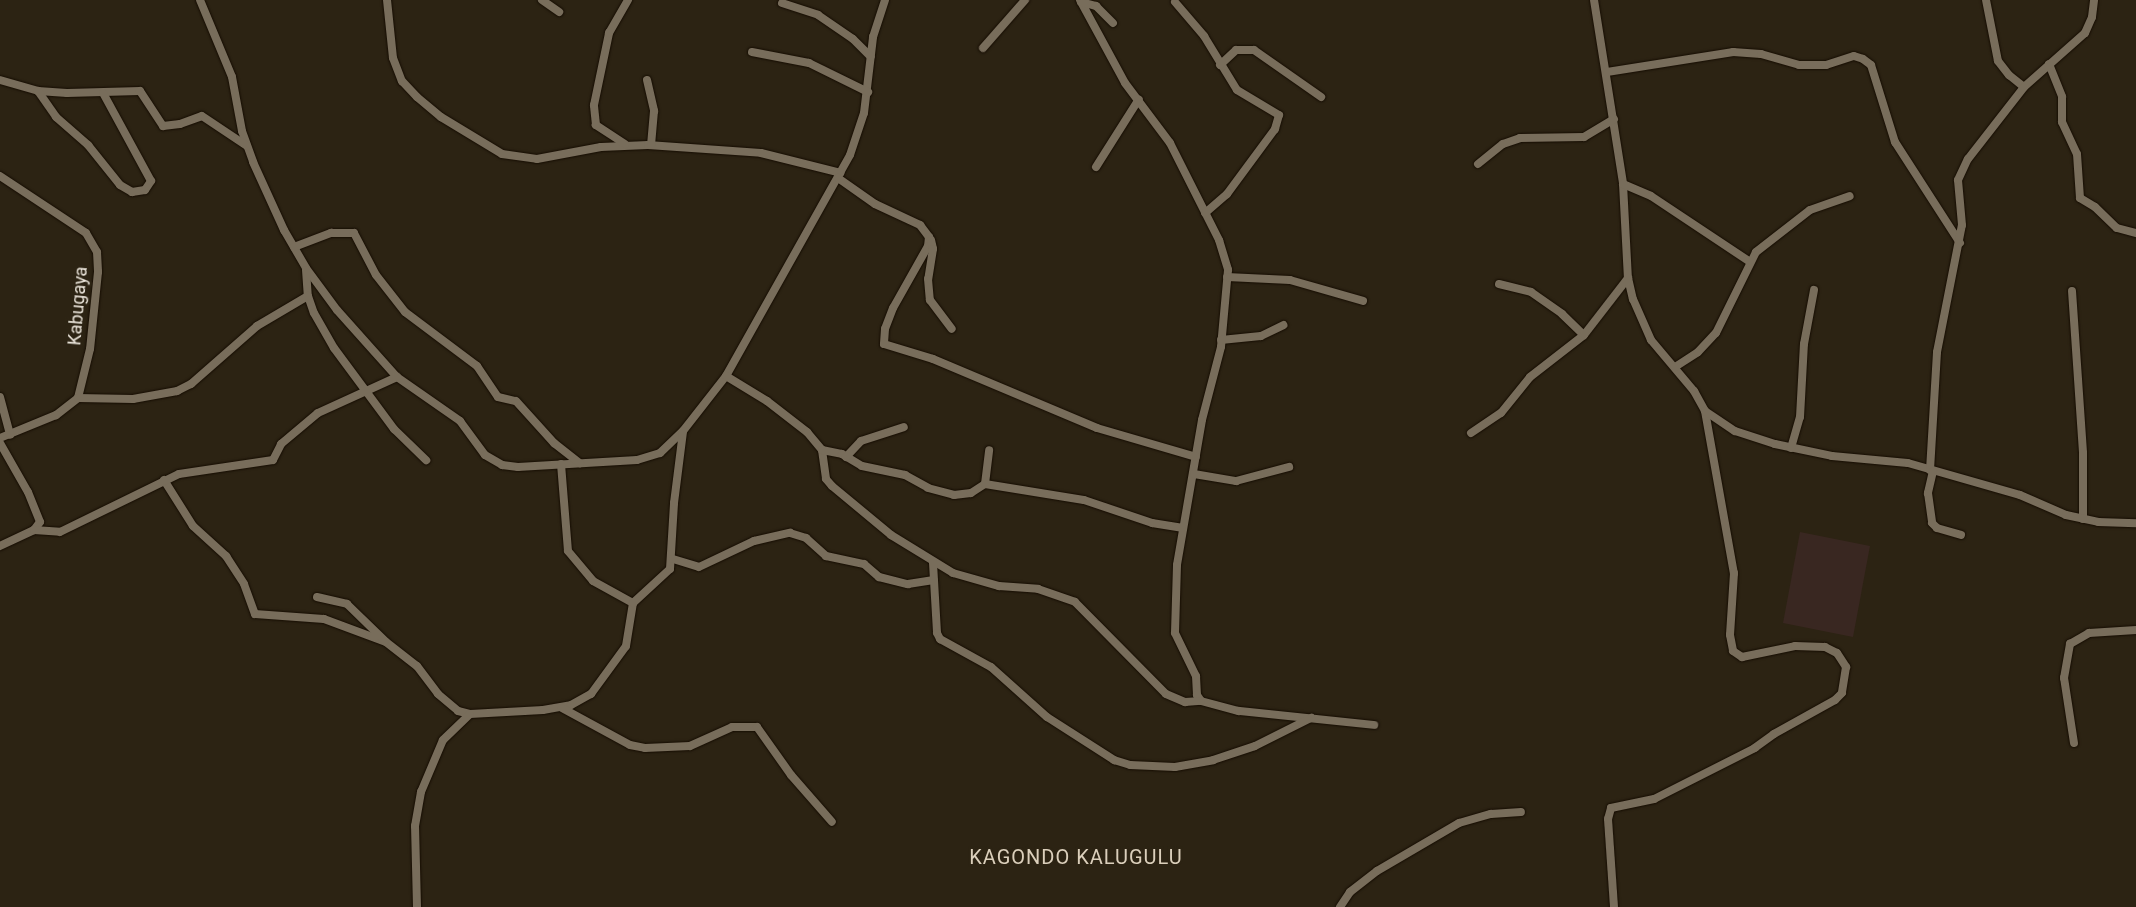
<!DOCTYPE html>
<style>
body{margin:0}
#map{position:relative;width:2136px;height:907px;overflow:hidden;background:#2c2313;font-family:Roboto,sans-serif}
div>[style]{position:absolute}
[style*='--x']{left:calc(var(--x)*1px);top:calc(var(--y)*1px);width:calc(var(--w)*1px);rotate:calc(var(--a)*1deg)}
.education>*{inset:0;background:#392721}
.roads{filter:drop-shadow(0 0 1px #150c01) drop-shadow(0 0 1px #150c01)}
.street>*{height:8px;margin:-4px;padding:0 4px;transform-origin:4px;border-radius:4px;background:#786d5b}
span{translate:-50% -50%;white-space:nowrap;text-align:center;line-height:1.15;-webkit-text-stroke:4.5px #2c2313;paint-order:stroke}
.street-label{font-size:18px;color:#ece6dc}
.quarter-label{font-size:20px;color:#dbcfbb;letter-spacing:1px}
</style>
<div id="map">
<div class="education">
<div style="clip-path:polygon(1800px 532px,1870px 546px,1853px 637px,1783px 623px)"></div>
</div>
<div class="roads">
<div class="street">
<div style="--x:200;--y:0;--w:83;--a:67.4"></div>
<div style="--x:232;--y:77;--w:55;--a:79.5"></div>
<div style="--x:242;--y:131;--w:33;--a:70"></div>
<div style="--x:253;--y:162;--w:75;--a:65.5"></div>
<div style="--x:284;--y:230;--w:44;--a:59.9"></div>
<div style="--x:306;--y:268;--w:52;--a:53.6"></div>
<div style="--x:337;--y:310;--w:90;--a:48.2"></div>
<div style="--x:397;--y:377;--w:77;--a:34.9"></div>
<div style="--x:460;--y:421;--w:42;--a:53.7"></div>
<div style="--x:485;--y:455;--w:20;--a:30"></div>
<div style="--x:502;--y:465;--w:16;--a:7"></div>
<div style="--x:518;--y:467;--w:119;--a:-3.4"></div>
<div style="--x:637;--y:460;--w:24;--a:-17"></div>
<div style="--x:660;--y:453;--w:32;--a:-44"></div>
<div style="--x:683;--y:431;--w:70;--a:-52"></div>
<div style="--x:726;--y:376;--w:253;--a:-60.7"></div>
<div style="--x:850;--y:155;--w:44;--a:-71.6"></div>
<div style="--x:864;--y:113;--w:77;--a:-83.2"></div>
<div style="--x:873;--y:37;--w:39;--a:-72"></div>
<div style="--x:387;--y:0;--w:58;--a:84.1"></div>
<div style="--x:393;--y:58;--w:25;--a:69"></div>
<div style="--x:402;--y:81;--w:22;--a:47"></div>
<div style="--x:417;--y:97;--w:31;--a:40"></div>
<div style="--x:441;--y:117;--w:71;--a:31.2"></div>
<div style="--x:502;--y:154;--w:35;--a:8"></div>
<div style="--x:537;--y:159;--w:65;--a:-10.6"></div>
<div style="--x:601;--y:147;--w:47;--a:-2.4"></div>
<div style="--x:648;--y:145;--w:113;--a:4"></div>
<div style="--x:761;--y:153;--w:82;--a:14"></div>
<div style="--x:542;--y:0;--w:21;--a:35"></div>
<div style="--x:1080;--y:0;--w:94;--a:61.5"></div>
<div style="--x:1125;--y:83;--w:75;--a:53.1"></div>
<div style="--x:1170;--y:143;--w:109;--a:63.2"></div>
<div style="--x:1219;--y:240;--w:31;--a:73"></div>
<div style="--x:1228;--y:270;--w:77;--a:95.2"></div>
<div style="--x:1221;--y:347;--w:75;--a:104.6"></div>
<div style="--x:1202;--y:420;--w:147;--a:99.8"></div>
<div style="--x:1177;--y:565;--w:68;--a:91.7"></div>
<div style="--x:1175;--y:633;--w:48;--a:64"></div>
<div style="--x:1196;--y:676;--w:19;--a:87"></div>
<div style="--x:1197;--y:695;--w:7;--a:56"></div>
<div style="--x:1201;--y:701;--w:39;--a:15"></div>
<div style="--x:1239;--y:711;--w:136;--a:5.9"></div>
<div style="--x:1594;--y:0;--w:186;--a:81"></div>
<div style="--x:1623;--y:184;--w:94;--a:87"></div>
<div style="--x:1628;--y:278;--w:22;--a:77"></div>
<div style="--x:1633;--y:299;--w:45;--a:66.3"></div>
<div style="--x:1651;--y:340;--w:67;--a:49.9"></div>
<div style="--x:1694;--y:391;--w:23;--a:61"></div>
<div style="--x:1705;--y:411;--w:165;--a:79.9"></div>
<div style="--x:1734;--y:573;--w:62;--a:93.7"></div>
<div style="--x:1730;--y:635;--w:16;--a:79"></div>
<div style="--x:1733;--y:651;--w:11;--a:34"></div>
<div style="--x:1742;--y:657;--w:54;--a:-11.7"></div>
<div style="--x:1795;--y:646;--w:30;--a:2"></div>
<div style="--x:1825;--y:647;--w:13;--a:27"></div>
<div style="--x:1837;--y:653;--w:17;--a:57"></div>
<div style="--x:1846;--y:667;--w:26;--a:99"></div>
<div style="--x:1842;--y:693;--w:10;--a:135"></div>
<div style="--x:1835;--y:700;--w:70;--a:150.9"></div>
<div style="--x:1774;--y:734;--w:24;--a:144"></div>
<div style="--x:1755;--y:748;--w:113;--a:153.2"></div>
<div style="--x:1654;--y:799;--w:44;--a:168.2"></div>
<div style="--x:1611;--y:808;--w:11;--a:105"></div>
<div style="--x:1608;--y:819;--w:88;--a:86.1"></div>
<div style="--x:1986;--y:0;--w:62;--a:78.9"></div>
<div style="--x:1998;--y:61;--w:18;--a:52"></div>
<div style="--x:2009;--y:75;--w:19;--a:39"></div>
<div style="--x:1081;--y:2;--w:16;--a:15"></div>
<div style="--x:1096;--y:6;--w:24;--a:45"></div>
<div style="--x:1175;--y:2;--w:45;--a:49.5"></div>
<div style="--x:1204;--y:36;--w:63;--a:58.6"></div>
<div style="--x:1237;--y:90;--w:49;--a:30.8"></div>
<div style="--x:1279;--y:115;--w:15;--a:106"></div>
<div style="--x:1275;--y:129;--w:81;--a:126.4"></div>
<div style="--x:1227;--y:194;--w:29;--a:139"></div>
<div style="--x:782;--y:3;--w:38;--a:18"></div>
<div style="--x:818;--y:15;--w:42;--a:34.4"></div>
<div style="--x:853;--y:39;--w:25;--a:45"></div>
<div style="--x:983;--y:48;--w:64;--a:-48.8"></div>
<div style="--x:752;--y:52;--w:58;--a:10.9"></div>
<div style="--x:809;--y:63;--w:66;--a:26.2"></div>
<div style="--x:2049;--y:64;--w:35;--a:68"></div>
<div style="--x:2062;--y:97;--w:25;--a:90"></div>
<div style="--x:2062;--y:122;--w:35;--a:65"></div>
<div style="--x:2077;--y:154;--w:44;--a:86.1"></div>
<div style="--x:2080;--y:198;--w:17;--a:31"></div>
<div style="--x:2095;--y:207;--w:30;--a:44"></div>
<div style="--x:2117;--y:228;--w:20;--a:15"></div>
<div style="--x:1220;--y:65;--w:22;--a:-43"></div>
<div style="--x:1236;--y:50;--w:18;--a:0"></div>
<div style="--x:1254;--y:50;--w:82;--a:35"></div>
<div style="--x:1607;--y:72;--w:128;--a:-9"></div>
<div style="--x:1733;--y:52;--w:28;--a:4"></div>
<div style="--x:1761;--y:54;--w:40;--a:16"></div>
<div style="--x:1799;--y:65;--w:27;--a:0"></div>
<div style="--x:1826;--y:65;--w:29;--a:-18"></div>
<div style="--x:1854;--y:56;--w:9;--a:18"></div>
<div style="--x:1863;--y:59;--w:10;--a:37"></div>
<div style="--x:1871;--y:65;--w:81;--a:72.7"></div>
<div style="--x:1895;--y:142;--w:120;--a:57.2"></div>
<div style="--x:0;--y:80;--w:40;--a:16"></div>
<div style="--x:38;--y:91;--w:29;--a:4"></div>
<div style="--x:67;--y:93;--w:73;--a:-1.6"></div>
<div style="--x:140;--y:91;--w:42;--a:56.7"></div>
<div style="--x:163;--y:126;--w:17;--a:-7"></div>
<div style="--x:180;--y:124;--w:23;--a:-20"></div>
<div style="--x:202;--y:116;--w:54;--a:33.7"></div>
<div style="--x:647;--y:80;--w:32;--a:77"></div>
<div style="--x:654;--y:111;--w:34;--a:95"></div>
<div style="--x:38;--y:91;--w:32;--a:55"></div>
<div style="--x:56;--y:117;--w:43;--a:41.2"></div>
<div style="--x:88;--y:145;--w:51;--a:51.3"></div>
<div style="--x:120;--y:185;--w:14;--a:30"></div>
<div style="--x:132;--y:192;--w:13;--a:-9"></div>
<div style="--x:145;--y:190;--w:11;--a:-56"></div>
<div style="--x:151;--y:181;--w:100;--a:-118.6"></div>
<div style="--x:625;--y:144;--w:35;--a:-147"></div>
<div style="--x:596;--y:125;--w:20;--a:-96"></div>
<div style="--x:594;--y:105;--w:74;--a:-78.2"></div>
<div style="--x:609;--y:33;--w:38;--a:-60"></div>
<div style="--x:1478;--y:164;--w:32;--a:-39"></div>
<div style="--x:1503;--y:144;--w:18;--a:-19"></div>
<div style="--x:1520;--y:138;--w:64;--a:-0.9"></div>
<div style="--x:1584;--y:137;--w:35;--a:-31"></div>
<div style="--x:1096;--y:167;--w:80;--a:-57.7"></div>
<div style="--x:0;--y:176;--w:103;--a:33.5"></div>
<div style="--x:86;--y:233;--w:22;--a:60"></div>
<div style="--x:97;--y:252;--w:20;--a:87"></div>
<div style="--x:98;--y:272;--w:77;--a:95.9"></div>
<div style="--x:90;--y:349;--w:50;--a:103.8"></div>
<div style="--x:78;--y:398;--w:28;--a:142"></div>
<div style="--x:56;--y:415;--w:61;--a:157.7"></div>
<div style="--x:838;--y:178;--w:45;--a:35.1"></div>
<div style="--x:875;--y:204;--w:50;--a:25"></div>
<div style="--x:920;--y:225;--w:15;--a:53"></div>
<div style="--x:929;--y:237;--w:9;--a:96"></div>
<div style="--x:928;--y:246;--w:71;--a:119.4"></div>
<div style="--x:893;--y:308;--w:22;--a:111"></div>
<div style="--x:885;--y:329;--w:15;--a:94"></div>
<div style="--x:884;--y:344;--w:51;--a:17"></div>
<div style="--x:933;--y:359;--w:178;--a:22.8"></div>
<div style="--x:1097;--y:428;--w:103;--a:16.3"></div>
<div style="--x:1623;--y:184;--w:30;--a:23"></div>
<div style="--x:1651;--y:196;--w:118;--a:33.6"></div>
<div style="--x:931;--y:240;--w:9;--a:77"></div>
<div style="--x:933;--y:249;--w:30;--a:99"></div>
<div style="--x:928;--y:279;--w:21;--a:85"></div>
<div style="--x:930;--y:300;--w:36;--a:53"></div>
<div style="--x:294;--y:247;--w:40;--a:-21"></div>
<div style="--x:331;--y:233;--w:23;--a:0"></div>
<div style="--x:354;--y:233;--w:47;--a:62.4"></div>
<div style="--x:376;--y:275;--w:47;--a:51.9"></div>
<div style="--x:405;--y:312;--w:90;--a:36.9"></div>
<div style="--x:477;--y:366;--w:37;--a:56"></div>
<div style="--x:498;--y:397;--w:18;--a:13"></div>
<div style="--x:516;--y:401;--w:57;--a:47.9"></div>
<div style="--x:554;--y:443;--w:33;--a:38"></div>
<div style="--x:306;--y:270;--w:26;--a:86"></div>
<div style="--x:308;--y:296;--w:18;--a:71"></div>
<div style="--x:314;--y:313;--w:40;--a:60.3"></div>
<div style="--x:334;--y:348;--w:101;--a:53.5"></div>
<div style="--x:394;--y:429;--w:45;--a:44.1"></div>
<div style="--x:1227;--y:277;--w:63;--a:2.7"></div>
<div style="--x:1290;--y:280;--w:76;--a:16"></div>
<div style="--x:1499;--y:284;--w:33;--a:14"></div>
<div style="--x:1531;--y:292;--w:38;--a:35"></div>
<div style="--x:1562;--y:314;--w:30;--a:44"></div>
<div style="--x:2072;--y:291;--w:162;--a:86.1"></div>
<div style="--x:2083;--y:453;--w:66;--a:90"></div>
<div style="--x:1221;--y:340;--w:40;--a:-5.7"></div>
<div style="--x:1261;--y:336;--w:25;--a:-26"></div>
<div style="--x:1675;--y:367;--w:27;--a:-33"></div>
<div style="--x:1698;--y:352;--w:26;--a:-47"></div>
<div style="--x:1716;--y:333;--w:90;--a:-63.7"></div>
<div style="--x:1756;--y:252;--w:68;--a:-37.9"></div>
<div style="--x:1810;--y:210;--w:42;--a:-19.3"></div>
<div style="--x:726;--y:376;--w:48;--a:31.4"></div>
<div style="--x:767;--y:401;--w:51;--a:37.8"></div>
<div style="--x:807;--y:432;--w:23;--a:50"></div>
<div style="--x:822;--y:450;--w:29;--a:82"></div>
<div style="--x:826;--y:479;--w:9;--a:49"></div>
<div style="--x:832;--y:486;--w:77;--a:39.7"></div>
<div style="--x:891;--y:535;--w:73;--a:31.5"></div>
<div style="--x:953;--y:573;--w:48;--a:15.8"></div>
<div style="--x:999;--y:586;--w:39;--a:4"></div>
<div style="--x:1038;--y:589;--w:39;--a:19"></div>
<div style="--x:1075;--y:602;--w:129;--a:45.3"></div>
<div style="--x:1166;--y:694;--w:21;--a:23"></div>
<div style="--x:1185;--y:702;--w:16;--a:-4"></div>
<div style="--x:0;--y:397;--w:39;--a:75"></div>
<div style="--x:78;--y:398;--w:55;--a:1"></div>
<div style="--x:133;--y:399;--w:45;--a:-10.3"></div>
<div style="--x:177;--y:391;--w:16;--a:-27"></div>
<div style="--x:191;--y:384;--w:88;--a:-41.3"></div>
<div style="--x:257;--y:326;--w:59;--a:-30.5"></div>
<div style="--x:1705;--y:411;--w:36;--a:34"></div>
<div style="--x:1735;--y:431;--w:42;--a:18"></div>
<div style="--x:1775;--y:444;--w:58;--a:11.9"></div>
<div style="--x:1832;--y:456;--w:76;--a:5.3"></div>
<div style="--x:1908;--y:463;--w:116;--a:15.9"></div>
<div style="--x:2020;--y:495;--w:50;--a:23.5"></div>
<div style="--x:2066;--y:515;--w:33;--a:12"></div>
<div style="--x:2098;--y:522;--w:38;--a:2"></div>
<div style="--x:1471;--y:433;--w:36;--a:-34"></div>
<div style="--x:1501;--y:413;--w:46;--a:-51.1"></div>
<div style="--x:1530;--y:377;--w:68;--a:-37.9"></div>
<div style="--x:1584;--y:335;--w:72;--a:-52.3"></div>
<div style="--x:0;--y:443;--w:56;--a:60.3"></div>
<div style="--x:28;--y:492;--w:32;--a:68"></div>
<div style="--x:40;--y:522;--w:10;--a:127"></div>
<div style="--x:34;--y:530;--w:38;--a:155"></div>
<div style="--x:1791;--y:448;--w:32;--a:-74"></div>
<div style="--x:1800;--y:417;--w:73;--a:-86.9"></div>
<div style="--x:1804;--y:344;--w:55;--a:-79.5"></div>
<div style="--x:822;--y:450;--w:20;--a:11"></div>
<div style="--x:842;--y:454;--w:23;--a:31"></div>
<div style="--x:862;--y:466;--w:44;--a:11.8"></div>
<div style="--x:905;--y:475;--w:26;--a:29"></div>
<div style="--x:928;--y:488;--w:27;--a:15"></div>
<div style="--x:954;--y:495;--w:17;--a:-7"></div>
<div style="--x:971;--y:493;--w:17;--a:-33"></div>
<div style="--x:985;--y:484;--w:34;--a:-83"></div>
<div style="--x:846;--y:457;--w:22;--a:-47"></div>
<div style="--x:861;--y:441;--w:45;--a:-18"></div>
<div style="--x:561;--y:464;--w:87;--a:85.4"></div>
<div style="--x:568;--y:551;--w:39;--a:50"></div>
<div style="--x:593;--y:581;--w:46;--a:28.8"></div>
<div style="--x:1930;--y:470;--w:118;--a:-86.6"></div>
<div style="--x:1937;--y:352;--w:129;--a:-78.9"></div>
<div style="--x:1962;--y:225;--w:45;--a:-95.1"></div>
<div style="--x:1958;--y:180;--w:23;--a:-65"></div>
<div style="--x:1968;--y:159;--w:91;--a:-52.1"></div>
<div style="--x:2024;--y:87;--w:81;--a:-41.5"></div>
<div style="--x:2085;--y:33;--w:17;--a:-66"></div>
<div style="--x:2092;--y:17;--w:17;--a:-83"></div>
<div style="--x:1933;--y:471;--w:23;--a:103"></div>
<div style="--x:1928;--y:493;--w:30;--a:82"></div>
<div style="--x:1932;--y:523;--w:7;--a:45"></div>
<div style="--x:1937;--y:528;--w:25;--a:16"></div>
<div style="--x:1194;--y:474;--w:43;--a:9.5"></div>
<div style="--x:1236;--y:481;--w:55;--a:-14.8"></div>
<div style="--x:164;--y:480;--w:54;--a:57.8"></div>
<div style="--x:193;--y:526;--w:45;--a:42.3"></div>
<div style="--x:226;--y:556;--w:33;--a:57"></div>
<div style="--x:244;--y:584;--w:32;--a:70"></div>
<div style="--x:255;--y:614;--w:69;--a:4.1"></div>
<div style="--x:324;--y:619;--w:66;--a:20.4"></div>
<div style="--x:386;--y:642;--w:39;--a:38"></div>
<div style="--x:417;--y:666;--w:35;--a:53"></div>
<div style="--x:438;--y:694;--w:26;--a:40"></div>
<div style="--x:458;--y:711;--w:12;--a:14"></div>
<div style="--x:470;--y:714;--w:73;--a:-3.1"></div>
<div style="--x:543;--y:710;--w:28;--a:-10"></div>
<div style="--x:571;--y:705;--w:23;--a:-29"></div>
<div style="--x:591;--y:694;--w:59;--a:-53.9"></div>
<div style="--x:626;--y:646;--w:44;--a:-80.8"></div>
<div style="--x:633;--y:603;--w:50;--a:-42.6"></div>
<div style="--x:670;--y:569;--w:66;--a:-86.5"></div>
<div style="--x:674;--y:503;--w:72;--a:-82.8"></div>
<div style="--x:985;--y:484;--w:100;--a:9.2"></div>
<div style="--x:1084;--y:500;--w:72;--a:18.7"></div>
<div style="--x:1152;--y:523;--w:30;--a:9"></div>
<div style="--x:34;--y:530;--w:26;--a:4"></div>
<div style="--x:60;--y:532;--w:132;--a:-26"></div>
<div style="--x:179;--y:474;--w:95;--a:-8.5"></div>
<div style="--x:273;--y:460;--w:18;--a:-63"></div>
<div style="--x:281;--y:444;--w:48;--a:-40"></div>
<div style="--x:318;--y:413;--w:87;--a:-24.5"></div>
<div style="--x:673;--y:559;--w:27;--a:17"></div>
<div style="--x:699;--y:567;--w:61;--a:-25.3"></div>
<div style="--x:754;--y:541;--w:37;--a:-13"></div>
<div style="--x:790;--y:533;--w:17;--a:17"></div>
<div style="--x:806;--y:538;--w:27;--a:42"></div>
<div style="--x:826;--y:556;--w:39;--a:12"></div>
<div style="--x:864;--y:564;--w:20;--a:41"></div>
<div style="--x:879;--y:577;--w:30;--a:14"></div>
<div style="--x:908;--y:584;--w:26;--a:-9"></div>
<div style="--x:933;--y:563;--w:70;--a:86.7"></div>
<div style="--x:937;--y:633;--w:7;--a:63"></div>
<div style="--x:940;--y:639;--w:58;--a:28.8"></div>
<div style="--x:991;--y:667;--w:75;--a:41.8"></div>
<div style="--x:1047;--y:717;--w:80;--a:32.7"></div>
<div style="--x:1114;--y:760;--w:17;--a:17"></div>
<div style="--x:1130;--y:765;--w:45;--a:2.5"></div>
<div style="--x:1175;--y:767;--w:39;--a:-10"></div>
<div style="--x:1213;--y:760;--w:44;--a:-18.4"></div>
<div style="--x:1255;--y:746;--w:63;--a:-26.6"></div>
<div style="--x:317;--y:597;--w:31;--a:13"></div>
<div style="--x:347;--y:604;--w:53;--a:44.2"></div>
<div style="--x:562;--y:708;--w:77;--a:28.6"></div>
<div style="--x:630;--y:745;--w:15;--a:11"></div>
<div style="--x:645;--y:748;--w:45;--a:-2.5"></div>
<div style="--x:690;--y:746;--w:46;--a:-24.3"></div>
<div style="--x:732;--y:727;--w:25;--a:0"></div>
<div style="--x:757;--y:727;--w:59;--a:54.7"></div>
<div style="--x:791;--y:775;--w:62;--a:48.9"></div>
<div style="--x:2074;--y:743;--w:66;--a:-98.7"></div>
<div style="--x:2064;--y:678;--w:35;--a:-80"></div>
<div style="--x:2070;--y:644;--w:22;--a:-30"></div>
<div style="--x:2089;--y:633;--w:47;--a:-3.7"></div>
<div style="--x:417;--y:907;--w:81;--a:-91.4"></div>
<div style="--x:415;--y:826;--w:35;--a:-80"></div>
<div style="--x:421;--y:792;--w:56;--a:-67.1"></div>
<div style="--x:443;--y:740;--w:37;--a:-44"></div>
<div style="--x:1340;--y:907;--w:18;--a:-56"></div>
<div style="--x:1350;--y:892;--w:34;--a:-38"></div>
<div style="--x:1377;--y:871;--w:95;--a:-30.3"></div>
<div style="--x:1459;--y:823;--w:33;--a:-16"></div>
<div style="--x:1491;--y:814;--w:30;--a:-4"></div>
</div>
</div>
<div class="street-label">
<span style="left:78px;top:306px;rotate:-85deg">Kabugaya</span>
</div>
<div class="quarter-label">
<span style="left:1076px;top:857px">KAGONDO KALUGULU</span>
</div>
</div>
